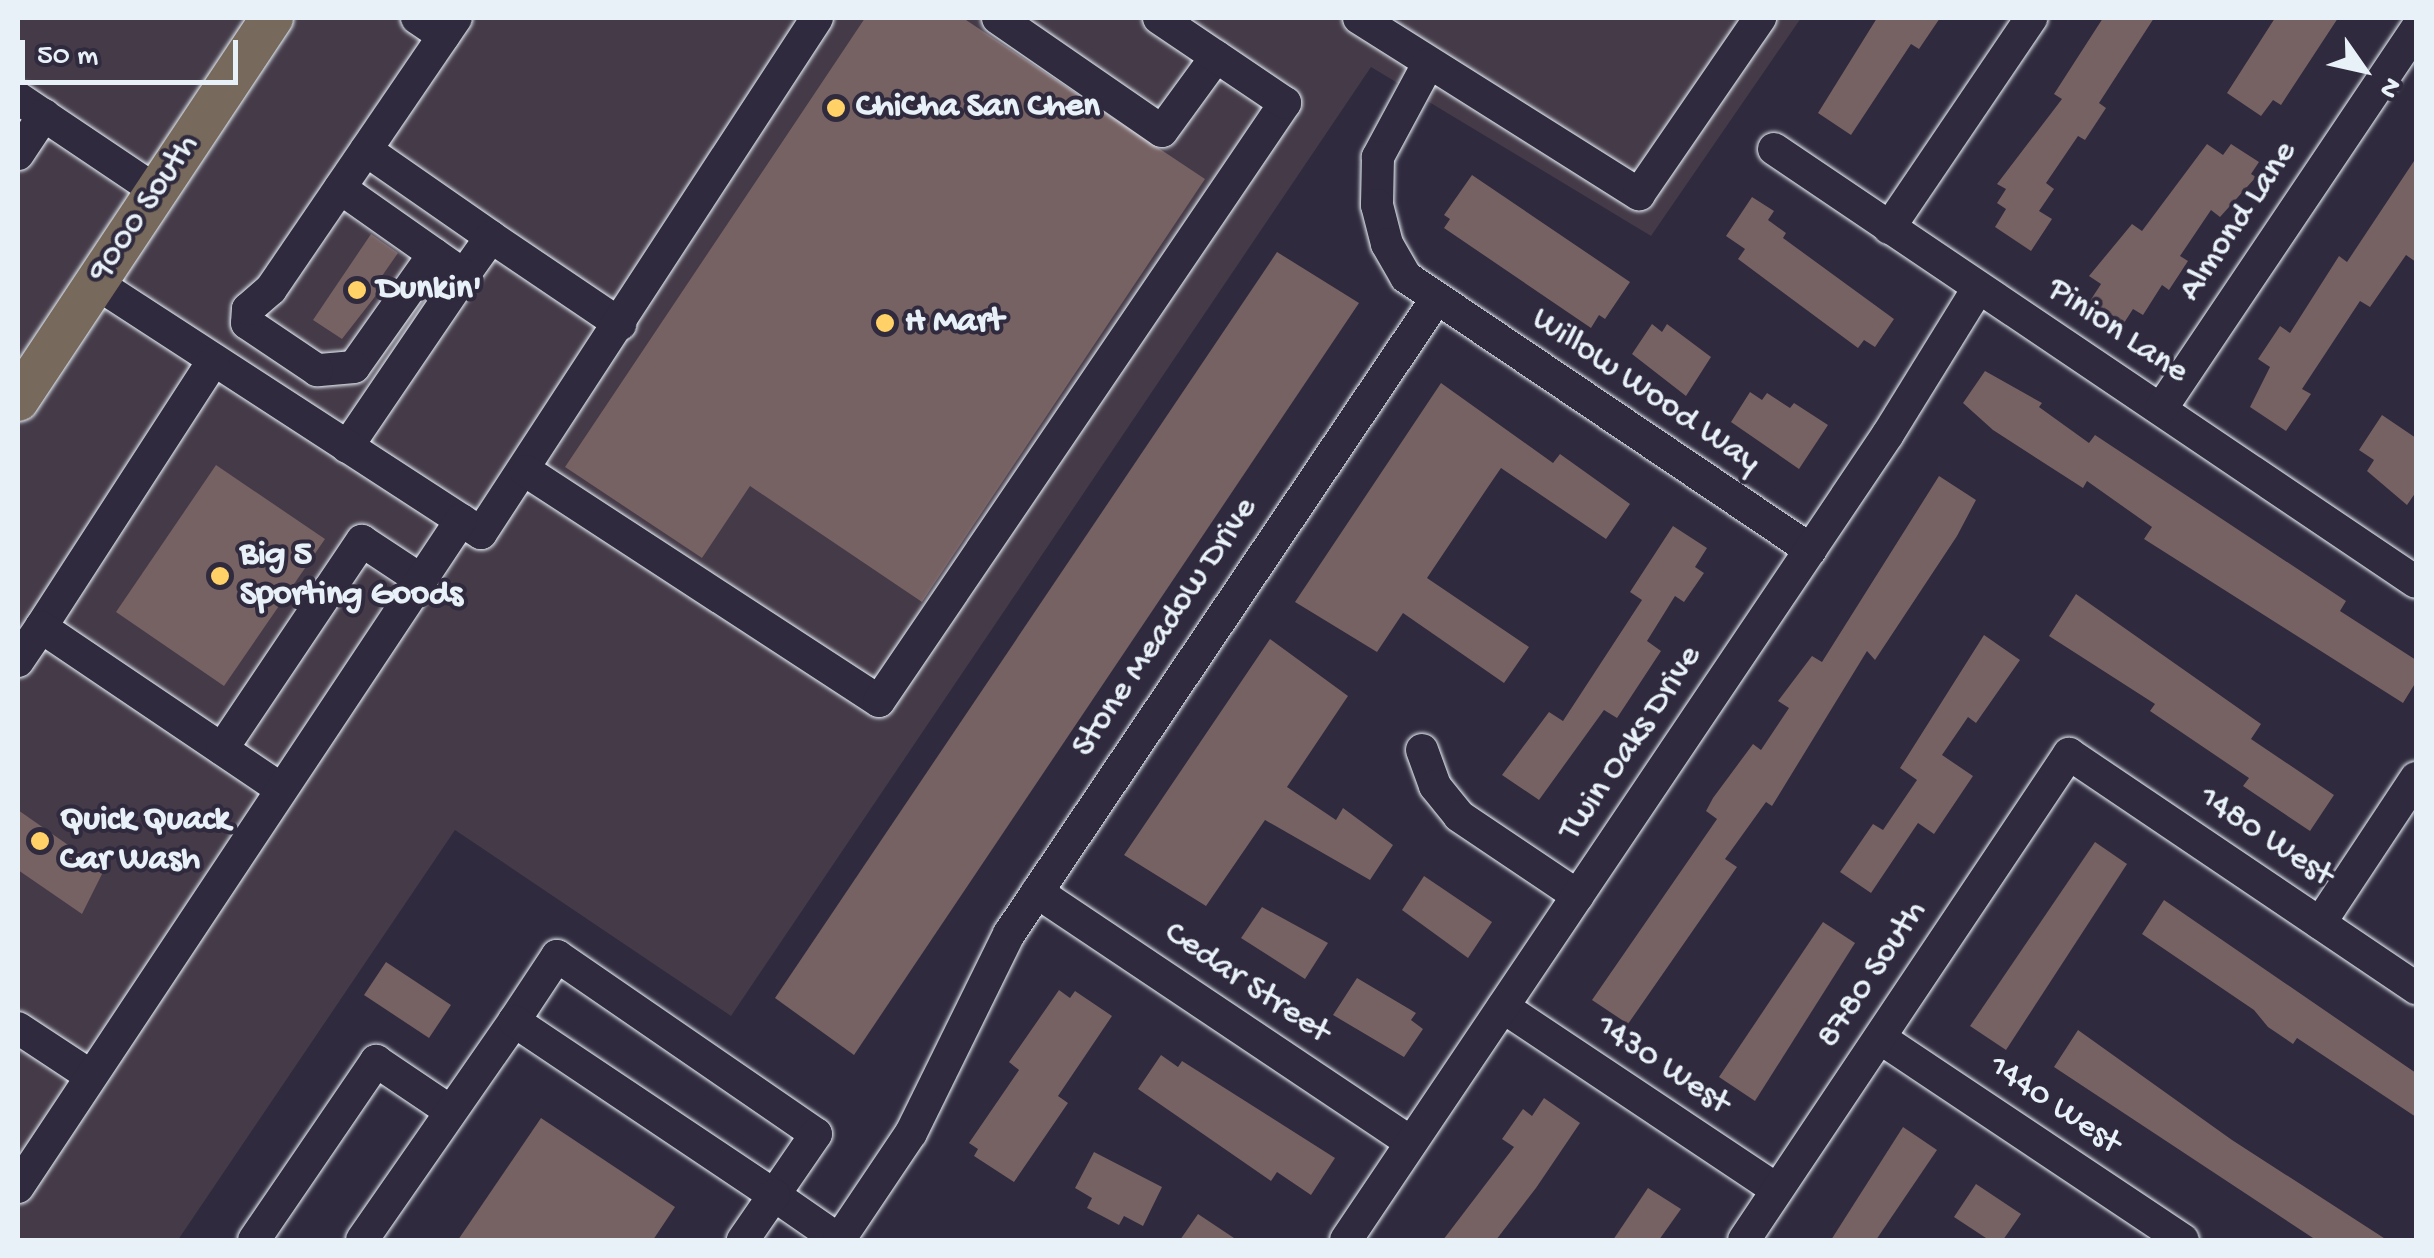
<!DOCTYPE html>
<style>
body{margin:0}
#map{position:relative;width:2434px;height:1258px;overflow:hidden;background:#2f2a3d;font-family:"Gochi Hand",sans-serif}
div>[style]{position:absolute}
[style*='--x']{left:calc(var(--x)*1px);top:calc(var(--y)*1px);width:calc(var(--w)*1px);rotate:calc(var(--a)*1deg)}
.built>*{inset:0;background:#443a48}
.building>*{inset:0;background:#766163}
.roads{filter:drop-shadow(0 0 2px #e8f1f8) drop-shadow(0 0 2px #e8f1f8)}
.minor>*{height:32px;margin:-16px;padding:0 16px;transform-origin:16px;border-radius:16px;background:#2f2a3d}
.major>*{height:42px;margin:-21px;padding:0 21px;transform-origin:21px;border-radius:21px;background:#77695c}
.dots>*{width:28px;height:28px;translate:-50% -50%;box-sizing:border-box;border:5px solid #2f2a3d;border-radius:50%}
span{translate:-50% -50%;white-space:nowrap;text-align:center;line-height:1.15;-webkit-text-stroke:8px #2f2a3d;paint-order:stroke}
.poi-label{font-size:35px;color:#e8f1f8;font-weight:700}
.left{translate:0 -50%;text-align:left}
.street-label{font-size:35px;color:#e8f1f8}
.frame{position:absolute;inset:0;border:20px solid #e8f1f8;pointer-events:none}
.north{position:absolute;left:2314px;top:20px;width:100px;height:100px;-webkit-text-stroke:8px #2f2a3d;paint-order:stroke;rotate:124deg;font-size:28px;font-weight:700;line-height:40px;text-align:center;color:#e8f1f8}
.north::after{content:'';display:block;margin:auto;width:35px;height:45px;background:#e8f1f8;clip-path:polygon(50% 0,100% 100%,50% 72%,0 100%)}
.scale{position:absolute;left:20px;top:40px;width:218px;height:45px;box-sizing:border-box;border:5px solid #e8f1f8;border-top:0;padding-left:12px;font-size:30px;line-height:35px;white-space:nowrap;color:#e8f1f8;-webkit-text-stroke:8px #2f2a3d;paint-order:stroke}
</style>
<div id="map">
<div class="built">
<div style="clip-path:polygon(18px 18px,1801px 18px,1651px 236px,1371px 67px,731px 1016px,455px 830px,178px 1240px,18px 1240px)"></div>
</div>
<div class="building">
<div style="clip-path:polygon(865px 18px,963px 18px,1205px 179px,922px 602px,750px 486px,702px 558px,565px 467px)"></div>
<div style="clip-path:polygon(1877px 18px,1940px 18px,1919px 49px,1911px 44px,1851px 135px,1818px 113px)"></div>
<div style="clip-path:polygon(2103px 18px,2154px 18px,2099px 103px,2106px 108px,2085px 140px,2078px 136px,2046px 183px,2054px 189px,2039px 211px,2052px 219px,2031px 251px,1995px 227px,2006px 209px,1997px 203px,2006px 189px,1997px 184px,2062px 99px,2054px 94px)"></div>
<div style="clip-path:polygon(2275px 18px,2338px 18px,2281px 105px,2273px 100px,2261px 116px,2227px 93px)"></div>
<div style="clip-path:polygon(2207px 144px,2223px 155px,2231px 144px,2259px 162px,2251px 174px,2256px 177px,2220px 217px,2211px 210px,2180px 256px,2188px 261px,2169px 290px,2162px 285px,2143px 315px,2133px 309px,2124px 323px,2090px 301px,2101px 284px,2089px 276px,2132px 224px,2142px 231px)"></div>
<div style="clip-path:polygon(2416px 158px,2416px 262px,2406px 255px,2370px 307px,2360px 301px,2302px 389px,2311px 394px,2286px 431px,2250px 407px,2270px 367px,2258px 359px,2280px 326px,2290px 333px,2339px 256px,2347px 262px)"></div>
<div style="clip-path:polygon(1472px 175px,1630px 282px,1605px 319px,1599px 315px,1591px 328px,1444px 228px,1450px 219px,1444px 215px)"></div>
<div style="clip-path:polygon(1752px 197px,1774px 211px,1768px 220px,1786px 233px,1783px 238px,1894px 319px,1875px 347px,1864px 340px,1858px 348px,1738px 259px,1745px 249px,1726px 236px)"></div>
<div style="clip-path:polygon(371px 234px,398px 253px,382px 276px,388px 280px,342px 339px,313px 320px)"></div>
<div style="clip-path:polygon(1277px 252px,1359px 303px,854px 1055px,775px 998px)"></div>
<div style="clip-path:polygon(1652px 324px,1662px 332px,1667px 324px,1711px 357px,1686px 396px,1632px 354px)"></div>
<div style="clip-path:polygon(1985px 371px,2042px 403px,2039px 407px,2089px 443px,2095px 435px,2346px 601px,2340px 611px,2416px 660px,2416px 682px,2403px 703px,2144px 539px,2152px 527px,2087px 481px,2083px 488px,1993px 430px,1963px 403px)"></div>
<div style="clip-path:polygon(1441px 383px,1553px 463px,1560px 454px,1630px 504px,1606px 539px,1501px 468px,1488px 487px,1427px 578px,1529px 647px,1504px 683px,1403px 613px,1377px 652px,1295px 602px)"></div>
<div style="clip-path:polygon(1750px 392px,1762px 400px,1767px 393px,1790px 408px,1794px 403px,1828px 425px,1799px 469px,1731px 422px)"></div>
<div style="clip-path:polygon(2382px 415px,2416px 438px,2416px 492px,2407px 505px,2367px 471px,2374px 460px,2359px 450px)"></div>
<div style="clip-path:polygon(216px 465px,325px 539px,224px 686px,116px 612px)"></div>
<div style="clip-path:polygon(1939px 476px,1976px 500px,1957px 536px,1875px 660px,1867px 651px,1772px 806px,1766px 802px,1725px 859px,1737px 867px,1628px 1024px,1592px 1000px,1717px 819px,1706px 811px,1713px 798px,1753px 744px,1761px 750px,1789px 708px,1778px 701px,1812px 656px,1822px 662px)"></div>
<div style="clip-path:polygon(1673px 526px,1707px 548px,1695px 567px,1704px 573px,1684px 602px,1675px 596px,1647px 641px,1661px 651px,1617px 718px,1604px 710px,1539px 800px,1502px 775px,1549px 712px,1563px 721px,1642px 600px,1630px 592px)"></div>
<div style="clip-path:polygon(2076px 594px,2261px 724px,2251px 739px,2334px 795px,2310px 831px,2243px 786px,2249px 778px,2150px 711px,2155px 704px,2049px 636px)"></div>
<div style="clip-path:polygon(1984px 635px,2020px 660px,1976px 723px,1968px 717px,1942px 755px,1973px 776px,1934px 834px,1918px 823px,1871px 893px,1840px 872px,1873px 824px,1883px 830px,1917px 780px,1900px 768px)"></div>
<div style="clip-path:polygon(1270px 639px,1348px 696px,1287px 787px,1336px 820px,1343px 808px,1393px 845px,1370px 880px,1265px 820px,1206px 906px,1124px 855px)"></div>
<div style="clip-path:polygon(18px 810px,104px 870px,82px 914px,18px 870px)"></div>
<div style="clip-path:polygon(2095px 842px,2127px 864px,2006px 1050px,1970px 1026px)"></div>
<div style="clip-path:polygon(1424px 876px,1492px 922px,1468px 958px,1402px 910px)"></div>
<div style="clip-path:polygon(2164px 900px,2416px 1073px,2416px 1117px,2297px 1038px,2293px 1044px,2268px 1027px,2254px 1010px,2142px 934px)"></div>
<div style="clip-path:polygon(1262px 907px,1328px 943px,1305px 979px,1241px 938px)"></div>
<div style="clip-path:polygon(1823px 922px,1855px 943px,1755px 1101px,1719px 1077px)"></div>
<div style="clip-path:polygon(386px 962px,451px 1005px,429px 1038px,364px 995px)"></div>
<div style="clip-path:polygon(1357px 978px,1416px 1013px,1411px 1020px,1423px 1029px,1404px 1057px,1333px 1015px)"></div>
<div style="clip-path:polygon(1059px 990px,1070px 998px,1075px 991px,1112px 1016px,1058px 1096px,1068px 1103px,1014px 1182px,974px 1156px,978px 1149px,969px 1143px,1019px 1070px,1009px 1062px)"></div>
<div style="clip-path:polygon(2078px 1030px,2232px 1140px,2387px 1240px,2316px 1240px,2054px 1067px)"></div>
<div style="clip-path:polygon(1161px 1055px,1178px 1067px,1182px 1061px,1335px 1158px,1311px 1195px,1277px 1172px,1271px 1181px,1138px 1089px)"></div>
<div style="clip-path:polygon(1544px 1098px,1580px 1123px,1536px 1188px,1496px 1240px,1443px 1240px,1514px 1147px,1502px 1139px,1523px 1109px,1532px 1116px)"></div>
<div style="clip-path:polygon(541px 1118px,675px 1207px,653px 1240px,458px 1240px)"></div>
<div style="clip-path:polygon(1903px 1127px,1937px 1150px,1876px 1240px,1831px 1240px)"></div>
<div style="clip-path:polygon(1094px 1152px,1162px 1187px,1143px 1226px,1124px 1216px,1119px 1225px,1087px 1208px,1092px 1198px,1075px 1188px)"></div>
<div style="clip-path:polygon(1976px 1184px,2021px 1214px,2003px 1240px,1989px 1240px,1954px 1217px)"></div>
<div style="clip-path:polygon(1648px 1188px,1681px 1209px,1659px 1240px,1613px 1240px)"></div>
<div style="clip-path:polygon(1198px 1214px,1237px 1240px,1180px 1240px)"></div>
</div>
<div class="roads">
<div class="minor">
<div style="--x:417;--y:18;--w:32;--a:34"></div>
<div style="--x:998;--y:18;--w:199;--a:34.6"></div>
<div style="--x:1162;--y:131;--w:92;--a:-53.9"></div>
<div style="--x:1359;--y:18;--w:331;--a:32.2"></div>
<div style="--x:1639;--y:194;--w:214;--a:-55.5"></div>
<div style="--x:1428;--y:64;--w:106;--a:118.3"></div>
<div style="--x:1378;--y:157;--w:48;--a:91.2"></div>
<div style="--x:1377;--y:205;--w:40;--a:75.6"></div>
<div style="--x:1387;--y:244;--w:38;--a:60"></div>
<div style="--x:1406;--y:277;--w:488;--a:34"></div>
<div style="--x:18;--y:98;--w:169;--a:33.9"></div>
<div style="--x:1774;--y:149;--w:774;--a:34"></div>
<div style="--x:366;--y:150;--w:152;--a:34.8"></div>
<div style="--x:491;--y:237;--w:47;--a:125.4"></div>
<div style="--x:18;--y:154;--w:47;--a:-56.3"></div>
<div style="--x:340;--y:188;--w:151;--a:35.1"></div>
<div style="--x:464;--y:275;--w:208;--a:124.2"></div>
<div style="--x:1889;--y:228;--w:254;--a:-55.9"></div>
<div style="--x:491;--y:237;--w:156;--a:34"></div>
<div style="--x:434;--y:254;--w:138;--a:125.3"></div>
<div style="--x:354;--y:367;--w:37;--a:175"></div>
<div style="--x:317;--y:370;--w:84;--a:-146.1"></div>
<div style="--x:247;--y:323;--w:14;--a:-86"></div>
<div style="--x:248;--y:309;--w:30;--a:-41"></div>
<div style="--x:271;--y:289;--w:328;--a:-55.7"></div>
<div style="--x:96;--y:283;--w:459;--a:33"></div>
<div style="--x:481;--y:533;--w:615;--a:-56.88"></div>
<div style="--x:2161;--y:409;--w:457;--a:-56.1"></div>
<div style="--x:526;--y:471;--w:421;--a:33.1"></div>
<div style="--x:879;--y:701;--w:723;--a:-55.83"></div>
<div style="--x:1285;--y:103;--w:152;--a:-146"></div>
<div style="--x:41;--y:627;--w:318;--a:-57.1"></div>
<div style="--x:18;--y:661;--w:41;--a:-55.9"></div>
<div style="--x:41;--y:627;--w:290;--a:34"></div>
<div style="--x:222;--y:749;--w:251;--a:-56.1"></div>
<div style="--x:362;--y:541;--w:71;--a:33.5"></div>
<div style="--x:1422;--y:750;--w:38;--a:70"></div>
<div style="--x:1435;--y:786;--w:38;--a:51"></div>
<div style="--x:1459;--y:816;--w:143;--a:33.9"></div>
<div style="--x:1037;--y:892;--w:450;--a:33.8"></div>
<div style="--x:2320;--y:923;--w:174;--a:-56.5"></div>
<div style="--x:1503;--y:1007;--w:329;--a:33.7"></div>
<div style="--x:514;--y:1021;--w:78;--a:-56.5"></div>
<div style="--x:557;--y:956;--w:314;--a:34.5"></div>
<div style="--x:816;--y:1134;--w:74;--a:124.5"></div>
<div style="--x:774;--y:1195;--w:79;--a:34.7"></div>
<div style="--x:18;--y:1028;--w:87;--a:33.3"></div>
<div style="--x:1880;--y:1038;--w:364;--a:33.7"></div>
<div style="--x:18;--y:1187;--w:801;--a:-56.41"></div>
<div style="--x:254;--y:1240;--w:217;--a:-55.7"></div>
<div style="--x:376;--y:1061;--w:89;--a:34"></div>
<div style="--x:362;--y:1240;--w:267;--a:-55.2"></div>
<div style="--x:514;--y:1021;--w:313;--a:33.8"></div>
<div style="--x:774;--y:1195;--w:55;--a:124.6"></div>
<div style="--x:839;--y:1240;--w:129;--a:-56.1"></div>
<div style="--x:911;--y:1133;--w:222;--a:-63.8"></div>
<div style="--x:1009;--y:934;--w:763;--a:-56.06"></div>
<div style="--x:1346;--y:1240;--w:971;--a:-56.08"></div>
<div style="--x:1888;--y:434;--w:172;--a:-58.3"></div>
<div style="--x:1744;--y:1240;--w:585;--a:-56.23"></div>
<div style="--x:2069;--y:754;--w:419;--a:34"></div>
</div>
<div class="major">
<div style="--x:18;--y:400;--w:459;--a:-56.4"></div>
</div>
</div>
<div class="dots">
<div style="left:836px;top:108px;background:#ffd166"></div>
<div style="left:357px;top:290px;background:#ffd166"></div>
<div style="left:885px;top:323px;background:#ffd166"></div>
<div style="left:220px;top:576px;background:#ffd166"></div>
<div style="left:40px;top:841px;background:#ffd166"></div>
</div>
<div class="poi-label">
<span class="left" style="left:856px;top:108px">ChiCha San Chen</span>
<span class="left" style="left:377px;top:290px">Dunkin'</span>
<span class="left" style="left:905px;top:323px">H Mart</span>
<span class="left" style="left:240px;top:576px">Big 5<br>Sporting Goods</span>
<span class="left" style="left:60px;top:841px">Quick Quack<br>Car Wash</span>
</div>
<div class="street-label">
<span style="left:145px;top:209px;rotate:-56deg">9000 South</span>
<span style="left:2239px;top:222px;rotate:-56deg">Almond Lane</span>
<span style="left:2117px;top:332px;rotate:34deg">Pinion Lane</span>
<span style="left:1645px;top:392px;rotate:34deg">Willow Wood Way</span>
<span style="left:1166px;top:628px;rotate:-56deg">Stone Meadow Drive</span>
<span style="left:1632px;top:744px;rotate:-56deg">Twin Oaks Drive</span>
<span style="left:2265px;top:838px;rotate:34deg">1480 West</span>
<span style="left:1873px;top:975px;rotate:-56deg">8780 South</span>
<span style="left:1246px;top:984px;rotate:34deg">Cedar Street</span>
<span style="left:1662px;top:1066px;rotate:34deg">1430 West</span>
<span style="left:2054px;top:1106px;rotate:34deg">1440 West</span>
</div>
<div class="frame"></div>
<div class="north">N</div>
<div class="scale">50 m</div>
</div>
